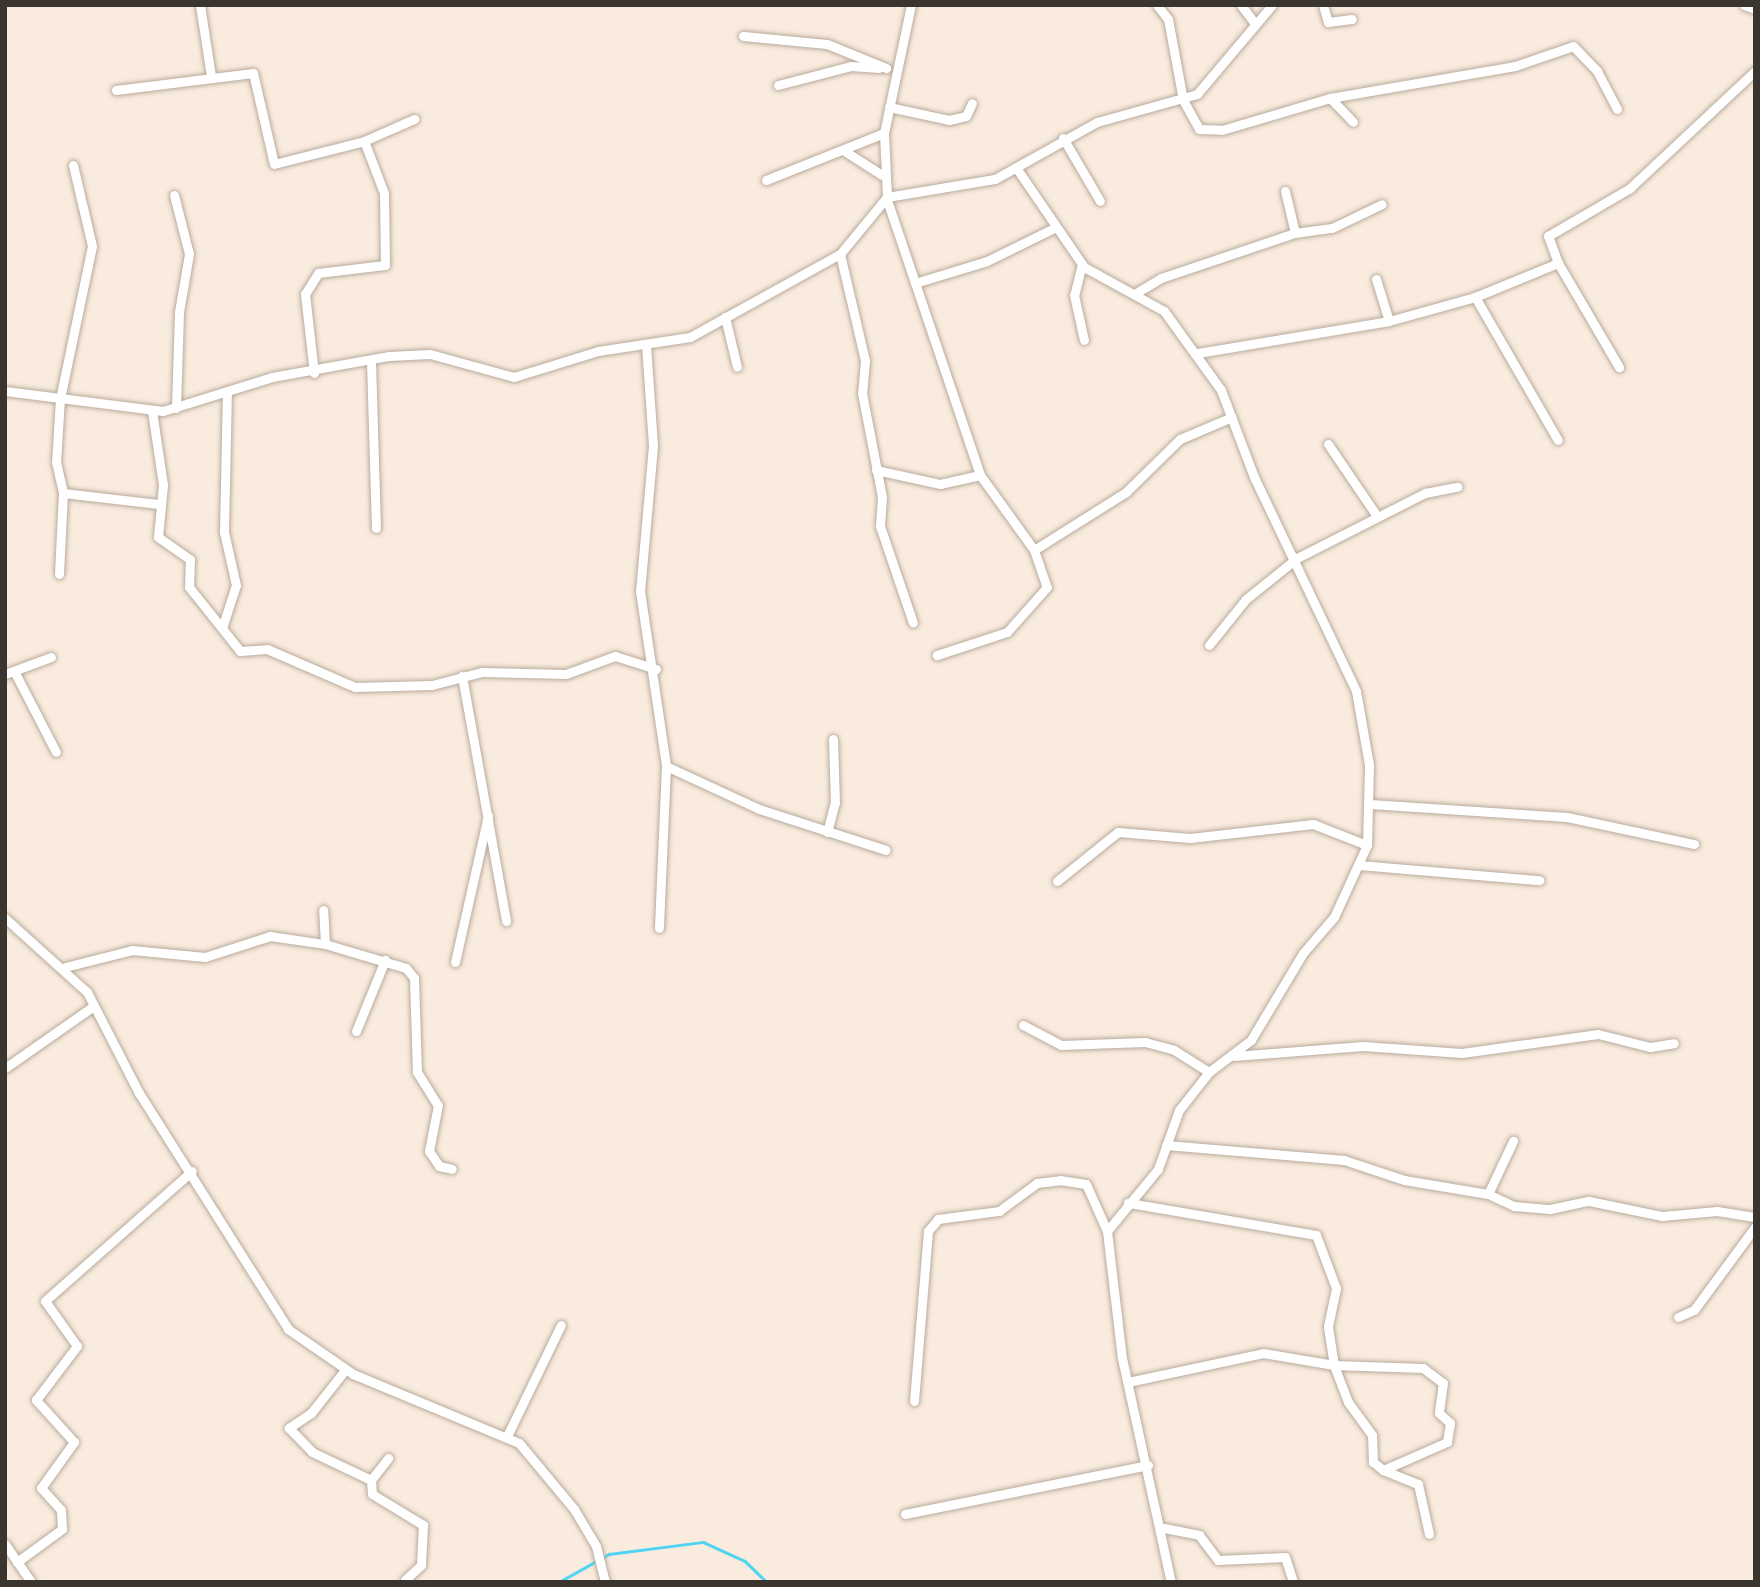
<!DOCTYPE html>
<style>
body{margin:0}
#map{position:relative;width:1760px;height:1587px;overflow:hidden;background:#f9ebdd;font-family:"PT Sans",sans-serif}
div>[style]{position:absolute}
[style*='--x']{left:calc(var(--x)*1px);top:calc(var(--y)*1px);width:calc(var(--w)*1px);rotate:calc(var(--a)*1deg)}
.stream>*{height:2.5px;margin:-1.25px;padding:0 1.25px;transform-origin:1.25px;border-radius:1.25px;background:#50d4f3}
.roads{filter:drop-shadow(0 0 2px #b8ab9d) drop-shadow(0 0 2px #b8ab9d)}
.minor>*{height:9px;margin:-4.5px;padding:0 4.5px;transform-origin:4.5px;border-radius:4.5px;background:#fff}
span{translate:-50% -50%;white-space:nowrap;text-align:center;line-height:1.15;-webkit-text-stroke:7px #fdfaf7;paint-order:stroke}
.frame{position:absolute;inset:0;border:7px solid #3b3530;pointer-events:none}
</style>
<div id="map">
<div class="stream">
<div style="--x:559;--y:1582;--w:57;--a:-29.2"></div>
<div style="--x:609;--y:1554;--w:95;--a:-7.3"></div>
<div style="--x:703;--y:1542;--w:46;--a:24.3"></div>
<div style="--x:745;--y:1561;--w:30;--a:44"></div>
</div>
<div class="roads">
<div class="minor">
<div style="--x:200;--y:5;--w:72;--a:81.2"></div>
<div style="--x:1157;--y:5;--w:18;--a:52"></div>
<div style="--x:1168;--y:19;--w:82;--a:79.5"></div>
<div style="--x:1183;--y:100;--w:33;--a:61"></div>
<div style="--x:1199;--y:129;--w:23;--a:2"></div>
<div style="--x:1222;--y:130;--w:113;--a:-16.5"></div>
<div style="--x:1330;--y:98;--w:33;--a:46"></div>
<div style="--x:1241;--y:5;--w:21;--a:53"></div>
<div style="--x:1323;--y:5;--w:18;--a:74"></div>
<div style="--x:1328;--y:22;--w:24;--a:-7"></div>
<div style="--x:1744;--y:5;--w:12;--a:20"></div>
<div style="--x:743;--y:36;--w:84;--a:5.4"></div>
<div style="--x:827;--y:44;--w:64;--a:22.1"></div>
<div style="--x:778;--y:85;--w:75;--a:-14.6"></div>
<div style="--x:851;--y:66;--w:28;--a:4"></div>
<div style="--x:116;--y:90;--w:138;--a:-7.1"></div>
<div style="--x:253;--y:73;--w:93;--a:77"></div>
<div style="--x:274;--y:164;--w:93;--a:-14.3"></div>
<div style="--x:364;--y:141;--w:55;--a:-23.7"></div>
<div style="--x:1330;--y:98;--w:188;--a:-9.8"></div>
<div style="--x:1515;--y:66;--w:61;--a:-19"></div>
<div style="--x:1573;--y:46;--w:35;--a:46"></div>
<div style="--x:1597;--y:71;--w:43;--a:62.2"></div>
<div style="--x:889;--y:107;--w:61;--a:12.2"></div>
<div style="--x:949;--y:120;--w:17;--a:-13"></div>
<div style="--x:966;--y:116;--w:14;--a:-65"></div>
<div style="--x:1063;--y:138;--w:73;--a:59.6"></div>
<div style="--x:843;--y:150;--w:46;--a:32.7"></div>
<div style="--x:73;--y:165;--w:83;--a:76.8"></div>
<div style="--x:92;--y:246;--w:156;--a:101.8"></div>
<div style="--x:60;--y:399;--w:63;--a:93.6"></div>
<div style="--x:56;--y:462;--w:32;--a:77"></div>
<div style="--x:63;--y:493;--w:96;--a:6.6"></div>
<div style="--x:1017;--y:169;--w:119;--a:55.6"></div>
<div style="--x:1084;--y:267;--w:91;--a:28.8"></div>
<div style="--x:1164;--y:311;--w:97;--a:54.2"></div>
<div style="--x:1221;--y:390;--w:93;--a:69.2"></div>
<div style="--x:1254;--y:477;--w:237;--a:64.5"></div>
<div style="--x:1356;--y:691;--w:75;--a:80"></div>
<div style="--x:1369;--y:765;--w:80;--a:91.4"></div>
<div style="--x:1367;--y:845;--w:79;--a:114.6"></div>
<div style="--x:1334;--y:917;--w:48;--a:130.7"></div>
<div style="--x:1303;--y:953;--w:101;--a:120.9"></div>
<div style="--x:1251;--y:1040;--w:53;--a:142.7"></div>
<div style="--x:1209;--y:1072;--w:48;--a:128.3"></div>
<div style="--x:1179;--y:1110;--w:63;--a:109.6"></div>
<div style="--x:1158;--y:1169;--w:80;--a:129.4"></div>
<div style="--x:1107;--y:1231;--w:128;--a:83.3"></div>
<div style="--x:1122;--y:1358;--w:229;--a:77.7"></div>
<div style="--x:766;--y:180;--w:127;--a:-21.7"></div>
<div style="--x:1285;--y:191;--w:43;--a:76.6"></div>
<div style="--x:1295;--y:233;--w:37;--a:-8"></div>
<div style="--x:1332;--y:228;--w:55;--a:-25.6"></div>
<div style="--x:174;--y:195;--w:61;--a:75.7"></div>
<div style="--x:189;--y:254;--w:59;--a:99.8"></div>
<div style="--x:179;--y:312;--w:96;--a:91.8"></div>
<div style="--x:887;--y:197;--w:64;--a:-92.7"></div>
<div style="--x:884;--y:133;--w:131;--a:-78.1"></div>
<div style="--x:887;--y:200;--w:290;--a:71.3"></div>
<div style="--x:980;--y:475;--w:92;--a:54.2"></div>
<div style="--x:1034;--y:550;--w:39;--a:71"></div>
<div style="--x:1047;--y:587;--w:60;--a:131.6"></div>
<div style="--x:1007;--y:632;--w:74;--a:161.8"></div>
<div style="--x:840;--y:254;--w:110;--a:76.8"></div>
<div style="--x:865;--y:361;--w:32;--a:95"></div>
<div style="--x:862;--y:393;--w:106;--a:79.1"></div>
<div style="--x:882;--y:497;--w:29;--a:94"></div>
<div style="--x:880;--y:526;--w:102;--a:71.2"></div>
<div style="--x:1558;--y:263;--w:29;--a:-110"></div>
<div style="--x:1548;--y:236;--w:95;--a:-30.3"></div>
<div style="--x:1630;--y:188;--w:171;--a:-43.1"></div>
<div style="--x:1082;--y:264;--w:32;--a:104"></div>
<div style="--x:1074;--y:295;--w:46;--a:77.5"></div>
<div style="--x:1376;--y:279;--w:44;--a:72.8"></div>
<div style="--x:915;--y:283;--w:75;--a:-17"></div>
<div style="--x:987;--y:261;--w:77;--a:-26.2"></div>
<div style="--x:1136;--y:293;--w:29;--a:-31"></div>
<div style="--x:1161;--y:278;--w:141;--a:-18.6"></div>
<div style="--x:1475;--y:297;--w:165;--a:59.9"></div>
<div style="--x:725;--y:317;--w:51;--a:76.5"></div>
<div style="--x:646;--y:345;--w:101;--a:86"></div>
<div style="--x:653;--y:446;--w:146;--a:95.1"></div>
<div style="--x:640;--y:591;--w:177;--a:81.5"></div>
<div style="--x:666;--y:766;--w:162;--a:92.5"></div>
<div style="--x:1198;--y:353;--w:194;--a:-9.5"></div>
<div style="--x:1389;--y:321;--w:89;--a:-15.6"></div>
<div style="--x:1475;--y:297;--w:90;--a:-22.3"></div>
<div style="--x:1558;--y:263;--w:121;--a:59.6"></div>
<div style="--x:371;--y:361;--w:167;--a:88.3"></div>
<div style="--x:314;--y:373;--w:80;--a:-96.5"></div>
<div style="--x:305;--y:294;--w:25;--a:-58"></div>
<div style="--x:318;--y:273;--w:67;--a:-6.8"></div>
<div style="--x:385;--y:265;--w:72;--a:-90.8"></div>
<div style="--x:384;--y:193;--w:56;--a:-111"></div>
<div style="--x:5;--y:391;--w:159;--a:7.2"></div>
<div style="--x:163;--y:411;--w:114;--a:-17.3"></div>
<div style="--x:272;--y:377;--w:119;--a:-10.2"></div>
<div style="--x:389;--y:356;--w:41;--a:-2.8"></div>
<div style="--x:430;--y:354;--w:87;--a:15.3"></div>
<div style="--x:514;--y:377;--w:88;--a:-17.2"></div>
<div style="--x:598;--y:351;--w:93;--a:-8.7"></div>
<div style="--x:690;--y:337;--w:171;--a:-29"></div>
<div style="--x:840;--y:254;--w:74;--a:-50.5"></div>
<div style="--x:887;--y:197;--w:109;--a:-9.5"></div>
<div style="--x:995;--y:179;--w:117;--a:-29.2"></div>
<div style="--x:1097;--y:122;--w:104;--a:-15.6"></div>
<div style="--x:1197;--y:94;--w:116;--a:-49.9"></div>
<div style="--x:152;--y:411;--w:75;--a:81.5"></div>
<div style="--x:163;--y:485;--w:52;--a:95.5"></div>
<div style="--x:158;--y:537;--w:39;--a:35"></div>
<div style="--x:190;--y:559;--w:28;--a:92"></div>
<div style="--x:189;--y:587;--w:82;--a:51.4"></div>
<div style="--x:240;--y:651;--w:27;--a:-4"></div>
<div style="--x:267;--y:649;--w:96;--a:23.4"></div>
<div style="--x:355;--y:687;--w:77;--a:-1.5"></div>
<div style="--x:432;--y:685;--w:52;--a:-14.6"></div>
<div style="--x:482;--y:672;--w:84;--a:1.4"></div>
<div style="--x:566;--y:674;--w:52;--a:-20.2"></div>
<div style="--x:615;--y:656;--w:43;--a:17.6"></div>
<div style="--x:1328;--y:444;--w:87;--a:55.8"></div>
<div style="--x:876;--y:470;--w:66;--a:12.3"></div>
<div style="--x:940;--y:484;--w:41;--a:-12.7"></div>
<div style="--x:1034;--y:550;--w:109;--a:-32.2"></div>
<div style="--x:1126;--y:492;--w:76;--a:-44.5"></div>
<div style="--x:1180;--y:439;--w:56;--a:-22.9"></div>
<div style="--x:59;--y:574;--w:81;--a:-87.2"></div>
<div style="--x:222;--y:628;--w:45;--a:-72"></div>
<div style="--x:236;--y:585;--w:54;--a:-102.8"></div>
<div style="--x:224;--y:532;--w:139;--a:-88.8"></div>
<div style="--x:1209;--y:645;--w:59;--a:-51.2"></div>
<div style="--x:1246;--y:599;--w:65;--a:-38.8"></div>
<div style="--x:1297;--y:558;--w:144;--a:-26.9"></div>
<div style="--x:1425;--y:493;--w:33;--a:-11"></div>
<div style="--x:14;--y:671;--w:91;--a:62.6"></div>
<div style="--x:5;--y:674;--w:49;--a:-20.3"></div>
<div style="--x:462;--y:676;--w:249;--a:79.8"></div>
<div style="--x:666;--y:766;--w:102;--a:24.8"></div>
<div style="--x:759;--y:809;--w:133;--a:17.9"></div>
<div style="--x:1370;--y:804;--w:197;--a:3.8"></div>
<div style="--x:1567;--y:817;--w:130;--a:12"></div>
<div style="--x:827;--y:832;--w:30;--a:-75"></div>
<div style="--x:835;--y:803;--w:64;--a:-91.8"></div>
<div style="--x:1359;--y:865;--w:181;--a:4.8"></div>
<div style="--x:1057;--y:881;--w:78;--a:-38.8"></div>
<div style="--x:1118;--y:832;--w:72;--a:4.8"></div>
<div style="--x:1190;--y:838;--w:124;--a:-6.5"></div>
<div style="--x:1313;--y:824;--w:58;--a:21.3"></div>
<div style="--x:5;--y:918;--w:110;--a:42.1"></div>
<div style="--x:87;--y:992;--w:114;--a:62.8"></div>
<div style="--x:139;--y:1093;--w:279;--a:57.7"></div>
<div style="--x:288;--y:1329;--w:79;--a:34.7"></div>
<div style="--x:353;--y:1374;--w:180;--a:22.6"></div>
<div style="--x:519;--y:1443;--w:86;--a:50.2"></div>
<div style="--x:574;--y:1509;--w:43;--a:59.3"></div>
<div style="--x:596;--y:1546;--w:37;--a:76"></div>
<div style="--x:325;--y:944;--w:84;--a:16.5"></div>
<div style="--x:406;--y:968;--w:13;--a:51"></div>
<div style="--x:414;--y:978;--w:94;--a:88.2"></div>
<div style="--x:417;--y:1072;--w:39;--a:58"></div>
<div style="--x:438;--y:1105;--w:47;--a:101.1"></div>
<div style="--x:429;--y:1151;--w:18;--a:56"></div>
<div style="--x:439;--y:1166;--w:13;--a:13"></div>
<div style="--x:455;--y:962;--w:150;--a:-77.3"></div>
<div style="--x:65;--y:967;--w:69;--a:-14.2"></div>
<div style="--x:132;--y:950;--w:73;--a:5.5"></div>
<div style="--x:205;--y:957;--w:68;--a:-17.9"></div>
<div style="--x:270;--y:936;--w:56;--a:8.3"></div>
<div style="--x:325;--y:944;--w:34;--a:-93"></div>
<div style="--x:1023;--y:1025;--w:43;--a:27.8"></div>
<div style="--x:1061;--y:1045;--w:84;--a:-2"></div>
<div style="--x:1145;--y:1042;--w:30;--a:15"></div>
<div style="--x:1174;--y:1050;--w:41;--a:32.2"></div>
<div style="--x:356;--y:1031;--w:77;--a:-67.8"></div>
<div style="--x:1234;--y:1056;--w:129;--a:-4.4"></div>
<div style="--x:1363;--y:1046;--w:99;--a:4"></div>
<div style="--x:1462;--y:1053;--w:137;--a:-8"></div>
<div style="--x:1598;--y:1034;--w:54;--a:14"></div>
<div style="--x:1650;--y:1047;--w:24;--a:-9"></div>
<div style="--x:5;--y:1068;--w:106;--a:-35"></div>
<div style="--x:1166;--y:1145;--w:179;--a:4.8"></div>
<div style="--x:1344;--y:1160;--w:63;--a:18.4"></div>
<div style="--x:1404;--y:1180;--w:85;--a:9.5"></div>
<div style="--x:1488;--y:1194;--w:29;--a:25"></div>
<div style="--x:1514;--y:1206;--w:36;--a:5"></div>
<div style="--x:1550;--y:1209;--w:40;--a:-12"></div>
<div style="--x:1589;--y:1201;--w:75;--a:11.6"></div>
<div style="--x:1662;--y:1216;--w:55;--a:-5.2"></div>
<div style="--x:1717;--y:1211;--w:38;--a:9"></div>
<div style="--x:1488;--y:1194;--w:59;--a:-64.7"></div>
<div style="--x:1678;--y:1317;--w:17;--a:-24"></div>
<div style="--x:1694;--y:1310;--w:103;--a:-53.7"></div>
<div style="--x:345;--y:1370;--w:55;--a:128.3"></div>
<div style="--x:311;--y:1413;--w:27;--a:146"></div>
<div style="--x:289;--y:1428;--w:33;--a:46"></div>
<div style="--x:312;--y:1452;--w:65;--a:25.4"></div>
<div style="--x:371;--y:1480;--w:28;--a:-52"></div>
<div style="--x:1128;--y:1382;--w:138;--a:-12.1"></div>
<div style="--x:1263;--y:1353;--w:72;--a:9.6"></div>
<div style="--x:1334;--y:1365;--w:89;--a:1.9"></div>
<div style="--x:1423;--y:1368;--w:25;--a:37"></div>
<div style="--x:1443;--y:1383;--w:30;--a:98"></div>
<div style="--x:1439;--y:1413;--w:15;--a:42"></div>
<div style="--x:1450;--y:1423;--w:19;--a:99"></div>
<div style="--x:1447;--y:1442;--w:70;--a:156.4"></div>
<div style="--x:1383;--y:1470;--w:13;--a:-141"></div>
<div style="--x:1373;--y:1462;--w:27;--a:-92"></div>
<div style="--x:1372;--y:1435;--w:41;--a:-126"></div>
<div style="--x:1348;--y:1402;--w:40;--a:-111"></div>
<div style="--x:1334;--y:1365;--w:39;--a:-99"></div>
<div style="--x:1328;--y:1326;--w:39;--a:-78"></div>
<div style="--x:1336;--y:1288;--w:57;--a:-110.7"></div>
<div style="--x:1316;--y:1235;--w:191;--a:-170.3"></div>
<div style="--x:914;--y:1401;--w:171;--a:-85.3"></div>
<div style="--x:928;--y:1231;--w:16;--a:-50"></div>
<div style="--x:938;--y:1219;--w:62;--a:-7.5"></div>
<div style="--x:999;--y:1211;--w:47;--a:-36.4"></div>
<div style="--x:1037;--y:1183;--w:23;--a:-7"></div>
<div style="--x:1060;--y:1180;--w:26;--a:9"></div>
<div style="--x:1086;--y:1184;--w:51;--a:65.9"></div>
<div style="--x:508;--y:1434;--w:121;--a:-64.1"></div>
<div style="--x:1383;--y:1470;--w:38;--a:22"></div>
<div style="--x:1418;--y:1484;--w:51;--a:77.6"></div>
<div style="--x:371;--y:1480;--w:14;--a:86"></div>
<div style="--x:372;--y:1494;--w:60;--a:31.3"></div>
<div style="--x:423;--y:1525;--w:40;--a:92.9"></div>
<div style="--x:421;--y:1565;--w:22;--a:137"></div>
<div style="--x:905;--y:1514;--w:248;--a:-11.4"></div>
<div style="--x:1164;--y:1528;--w:36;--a:11"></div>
<div style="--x:1199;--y:1535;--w:31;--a:53"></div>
<div style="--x:1218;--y:1560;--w:67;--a:-2.6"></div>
<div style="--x:1285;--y:1557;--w:26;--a:72"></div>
<div style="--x:5;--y:1544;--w:46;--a:55.6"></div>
<div style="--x:17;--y:1562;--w:56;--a:-36.3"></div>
<div style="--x:62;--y:1529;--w:19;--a:-93"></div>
<div style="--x:61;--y:1510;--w:30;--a:-132"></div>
<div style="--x:41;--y:1488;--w:57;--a:-54.3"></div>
<div style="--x:74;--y:1442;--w:57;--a:-132.1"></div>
<div style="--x:36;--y:1400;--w:68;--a:-52.8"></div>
<div style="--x:77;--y:1346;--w:55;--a:-125.4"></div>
<div style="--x:45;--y:1301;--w:196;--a:-41.5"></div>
</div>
</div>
<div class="frame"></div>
</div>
